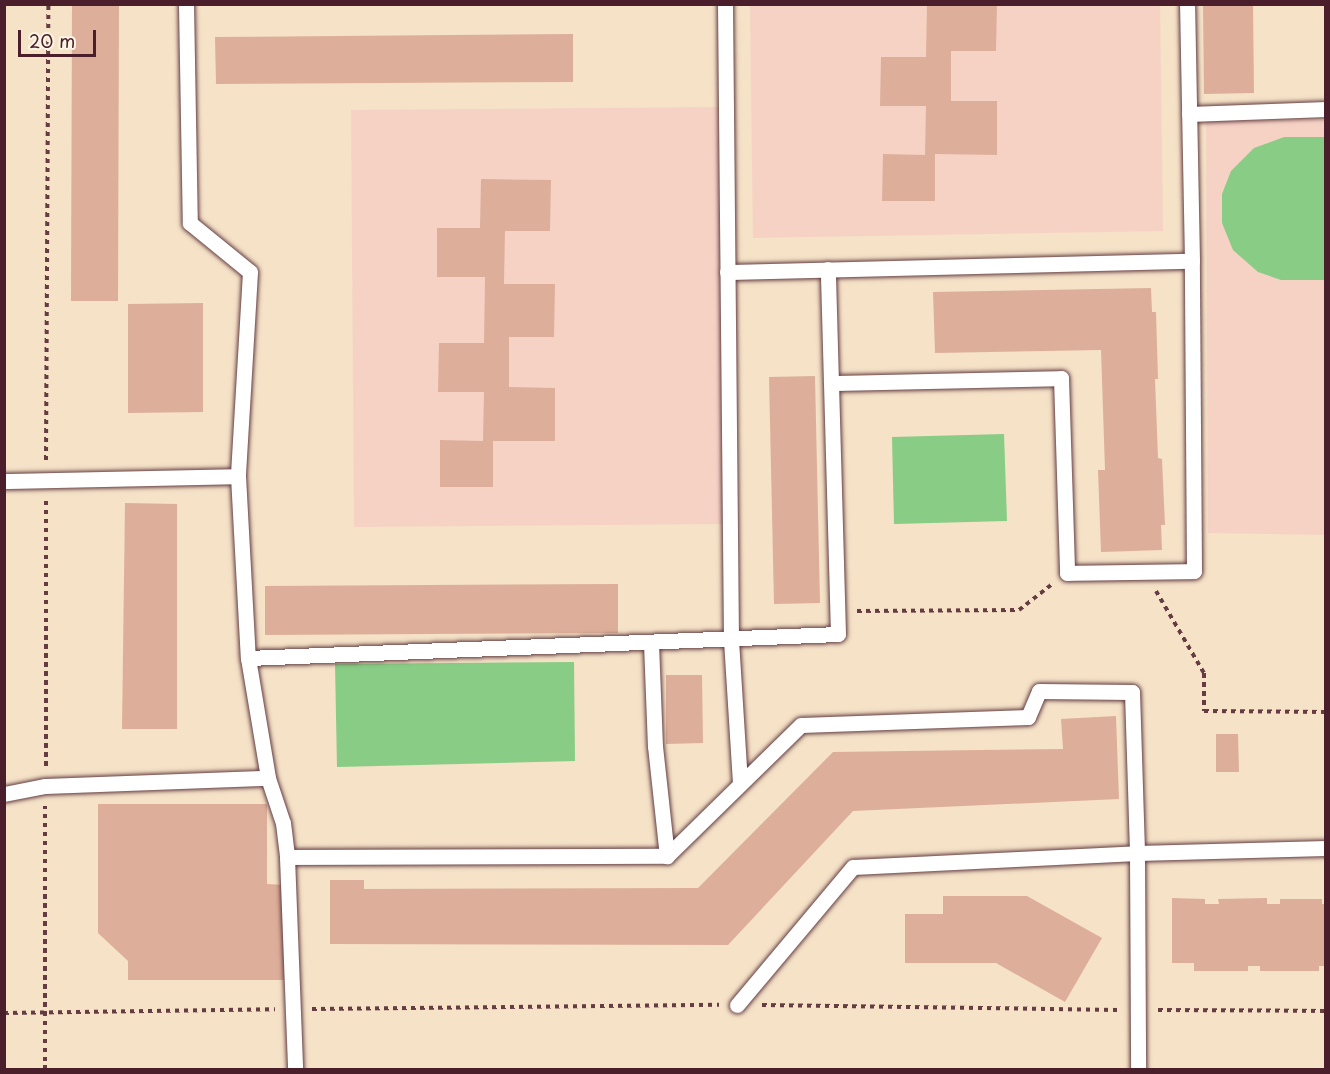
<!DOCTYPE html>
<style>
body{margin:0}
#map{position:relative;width:1330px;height:1074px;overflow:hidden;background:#f5e2c7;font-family:"Playpen Sans",sans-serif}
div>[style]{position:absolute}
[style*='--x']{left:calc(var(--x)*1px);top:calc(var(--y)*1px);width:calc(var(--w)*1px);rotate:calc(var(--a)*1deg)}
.built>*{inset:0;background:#f6d2c5}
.green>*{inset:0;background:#88cc85}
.building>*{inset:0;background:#ddaf9a}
.path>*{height:4px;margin-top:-2px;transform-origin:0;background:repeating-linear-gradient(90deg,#643c42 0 4.5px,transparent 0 9px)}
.roads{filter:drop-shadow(0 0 2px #643c42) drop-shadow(0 0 2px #643c42)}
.service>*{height:15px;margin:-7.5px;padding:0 7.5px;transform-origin:7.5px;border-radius:7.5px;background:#fff}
span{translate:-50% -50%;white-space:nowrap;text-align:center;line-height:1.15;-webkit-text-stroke:6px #fcf5e5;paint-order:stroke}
.frame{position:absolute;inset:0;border:6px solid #4a1f2b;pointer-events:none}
.scale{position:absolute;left:18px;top:30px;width:78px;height:27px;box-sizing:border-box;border:3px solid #4a1f2b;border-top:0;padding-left:8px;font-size:18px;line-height:21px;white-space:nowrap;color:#4a1f2b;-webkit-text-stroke:4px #fcf5e5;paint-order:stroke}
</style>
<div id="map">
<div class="built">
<div style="clip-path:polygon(750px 5px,1160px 5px,1163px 231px,753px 238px)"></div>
<div style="clip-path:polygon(723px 107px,726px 524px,354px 527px,351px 110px)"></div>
<div style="clip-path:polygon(1325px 120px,1325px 535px,1208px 533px,1206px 121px)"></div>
</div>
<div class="green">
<div style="clip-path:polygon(1284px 137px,1325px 137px,1325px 280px,1281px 280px,1258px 272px,1233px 250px,1222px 223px,1222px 194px,1231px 171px,1254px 148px)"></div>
<div style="clip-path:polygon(1004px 434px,1007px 521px,894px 524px,892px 437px)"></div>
<div style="clip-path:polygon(574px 662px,575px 761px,337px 767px,335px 664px)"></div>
</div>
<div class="building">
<div style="clip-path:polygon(72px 4px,119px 4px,118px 301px,71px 301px)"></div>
<div style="clip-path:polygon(927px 4px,997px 4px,996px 51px,951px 51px,951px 101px,997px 101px,997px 155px,935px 154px,935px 201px,882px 201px,883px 154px,925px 155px,926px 106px,880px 106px,881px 57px,926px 57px)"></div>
<div style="clip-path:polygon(1203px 4px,1253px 4px,1254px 93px,1204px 94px)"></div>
<div style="clip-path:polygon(573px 34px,573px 82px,216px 84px,215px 37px)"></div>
<div style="clip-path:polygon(481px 179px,551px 180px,550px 231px,505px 231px,504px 284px,555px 284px,554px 337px,509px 337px,509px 387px,555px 388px,555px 441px,493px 441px,493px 487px,440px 487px,440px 440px,483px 441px,484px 392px,438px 392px,439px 343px,484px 343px,485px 277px,437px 277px,437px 228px,480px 228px)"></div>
<div style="clip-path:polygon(1151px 288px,1152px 312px,1156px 312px,1158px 379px,1155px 379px,1158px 458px,1162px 459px,1165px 525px,1161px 525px,1162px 550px,1101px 552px,1098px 470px,1105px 470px,1101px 350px,935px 353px,933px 292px)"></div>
<div style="clip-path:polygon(203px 303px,203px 412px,128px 413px,128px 304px)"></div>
<div style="clip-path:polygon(815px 376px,820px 603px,774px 604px,769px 377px)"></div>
<div style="clip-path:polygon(125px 503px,177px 504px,177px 729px,122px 729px)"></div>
<div style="clip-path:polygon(618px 584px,618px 633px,265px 635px,265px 586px)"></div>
<div style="clip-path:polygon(666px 675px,702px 675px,703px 743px,666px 744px)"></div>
<div style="clip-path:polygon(1116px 716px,1119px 799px,853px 811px,728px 945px,330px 944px,330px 880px,364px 880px,364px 889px,698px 888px,833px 752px,1063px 749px,1061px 719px)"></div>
<div style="clip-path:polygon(1216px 734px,1238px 734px,1239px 772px,1216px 772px)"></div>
<div style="clip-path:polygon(98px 804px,267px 804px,267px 884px,285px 885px,284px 980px,128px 980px,128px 961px,98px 933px)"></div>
<div style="clip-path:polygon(943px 896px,1027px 896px,1102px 938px,1065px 1002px,996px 963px,905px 963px,905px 914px,943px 914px)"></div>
<div style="clip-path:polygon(1172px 898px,1205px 899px,1205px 904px,1219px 904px,1218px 899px,1267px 898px,1267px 904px,1280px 904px,1280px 899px,1322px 899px,1322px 904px,1326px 904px,1326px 966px,1319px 966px,1319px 971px,1260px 971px,1260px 966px,1248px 966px,1248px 971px,1194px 971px,1194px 963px,1172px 963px)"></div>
</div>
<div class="path">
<div style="--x:46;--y:460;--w:456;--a:-89.7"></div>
<div style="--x:1156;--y:591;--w:95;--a:59.7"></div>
<div style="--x:1204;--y:673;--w:38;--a:90"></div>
<div style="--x:1204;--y:711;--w:122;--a:0.5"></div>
<div style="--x:857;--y:611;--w:162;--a:-0.4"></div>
<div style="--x:1019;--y:610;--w:41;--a:-38"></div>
<div style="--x:46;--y:766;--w:266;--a:-90"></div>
<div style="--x:762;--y:1005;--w:356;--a:0.8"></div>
<div style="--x:312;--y:1009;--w:407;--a:-0.6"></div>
<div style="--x:1158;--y:1010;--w:168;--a:0.3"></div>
<div style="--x:4;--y:1013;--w:271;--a:-0.8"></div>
<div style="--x:45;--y:1070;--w:264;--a:-90"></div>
</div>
<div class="roads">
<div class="service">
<div style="--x:186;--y:4;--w:219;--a:89"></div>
<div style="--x:190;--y:223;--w:77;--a:39.2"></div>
<div style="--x:250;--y:272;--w:204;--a:93.4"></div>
<div style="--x:238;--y:476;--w:182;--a:86.9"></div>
<div style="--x:248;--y:658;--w:122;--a:80.5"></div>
<div style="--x:725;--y:4;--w:636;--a:89.46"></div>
<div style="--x:731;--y:640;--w:143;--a:86.4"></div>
<div style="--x:1189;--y:114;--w:137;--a:-2.1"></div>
<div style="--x:727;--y:272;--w:465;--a:-1.4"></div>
<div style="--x:1192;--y:261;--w:257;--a:-91.1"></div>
<div style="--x:831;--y:383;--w:230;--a:-1.2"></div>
<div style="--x:1061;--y:378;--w:195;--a:88.2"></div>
<div style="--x:1067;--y:573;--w:127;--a:-0.9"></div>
<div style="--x:1194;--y:571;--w:310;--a:-90.4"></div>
<div style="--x:4;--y:481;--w:234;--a:-1.2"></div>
<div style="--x:651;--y:643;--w:103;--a:87.8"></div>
<div style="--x:655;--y:746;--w:111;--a:83.8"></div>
<div style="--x:248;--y:658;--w:590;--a:-2.33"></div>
<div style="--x:838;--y:634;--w:365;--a:-91.6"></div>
<div style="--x:4;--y:794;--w:42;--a:-11"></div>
<div style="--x:45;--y:786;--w:223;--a:-2.1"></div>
<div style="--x:268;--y:778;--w:47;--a:71.6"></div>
<div style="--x:283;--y:823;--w:34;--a:83"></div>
<div style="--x:287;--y:857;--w:213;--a:87.8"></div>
<div style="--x:287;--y:857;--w:380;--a:-0.2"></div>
<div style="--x:667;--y:856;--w:187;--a:-44.4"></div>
<div style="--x:801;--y:725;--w:227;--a:-2"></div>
<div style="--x:1028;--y:717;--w:28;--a:-67"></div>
<div style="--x:1039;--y:691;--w:93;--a:0.6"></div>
<div style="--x:1132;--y:692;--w:161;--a:88.2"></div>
<div style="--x:1137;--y:853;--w:217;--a:89.7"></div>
<div style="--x:737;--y:1005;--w:180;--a:-50"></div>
<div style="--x:853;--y:867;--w:284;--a:-2.8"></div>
<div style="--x:1137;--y:853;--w:189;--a:-1.5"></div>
</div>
</div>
<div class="frame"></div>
<div class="scale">20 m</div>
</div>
